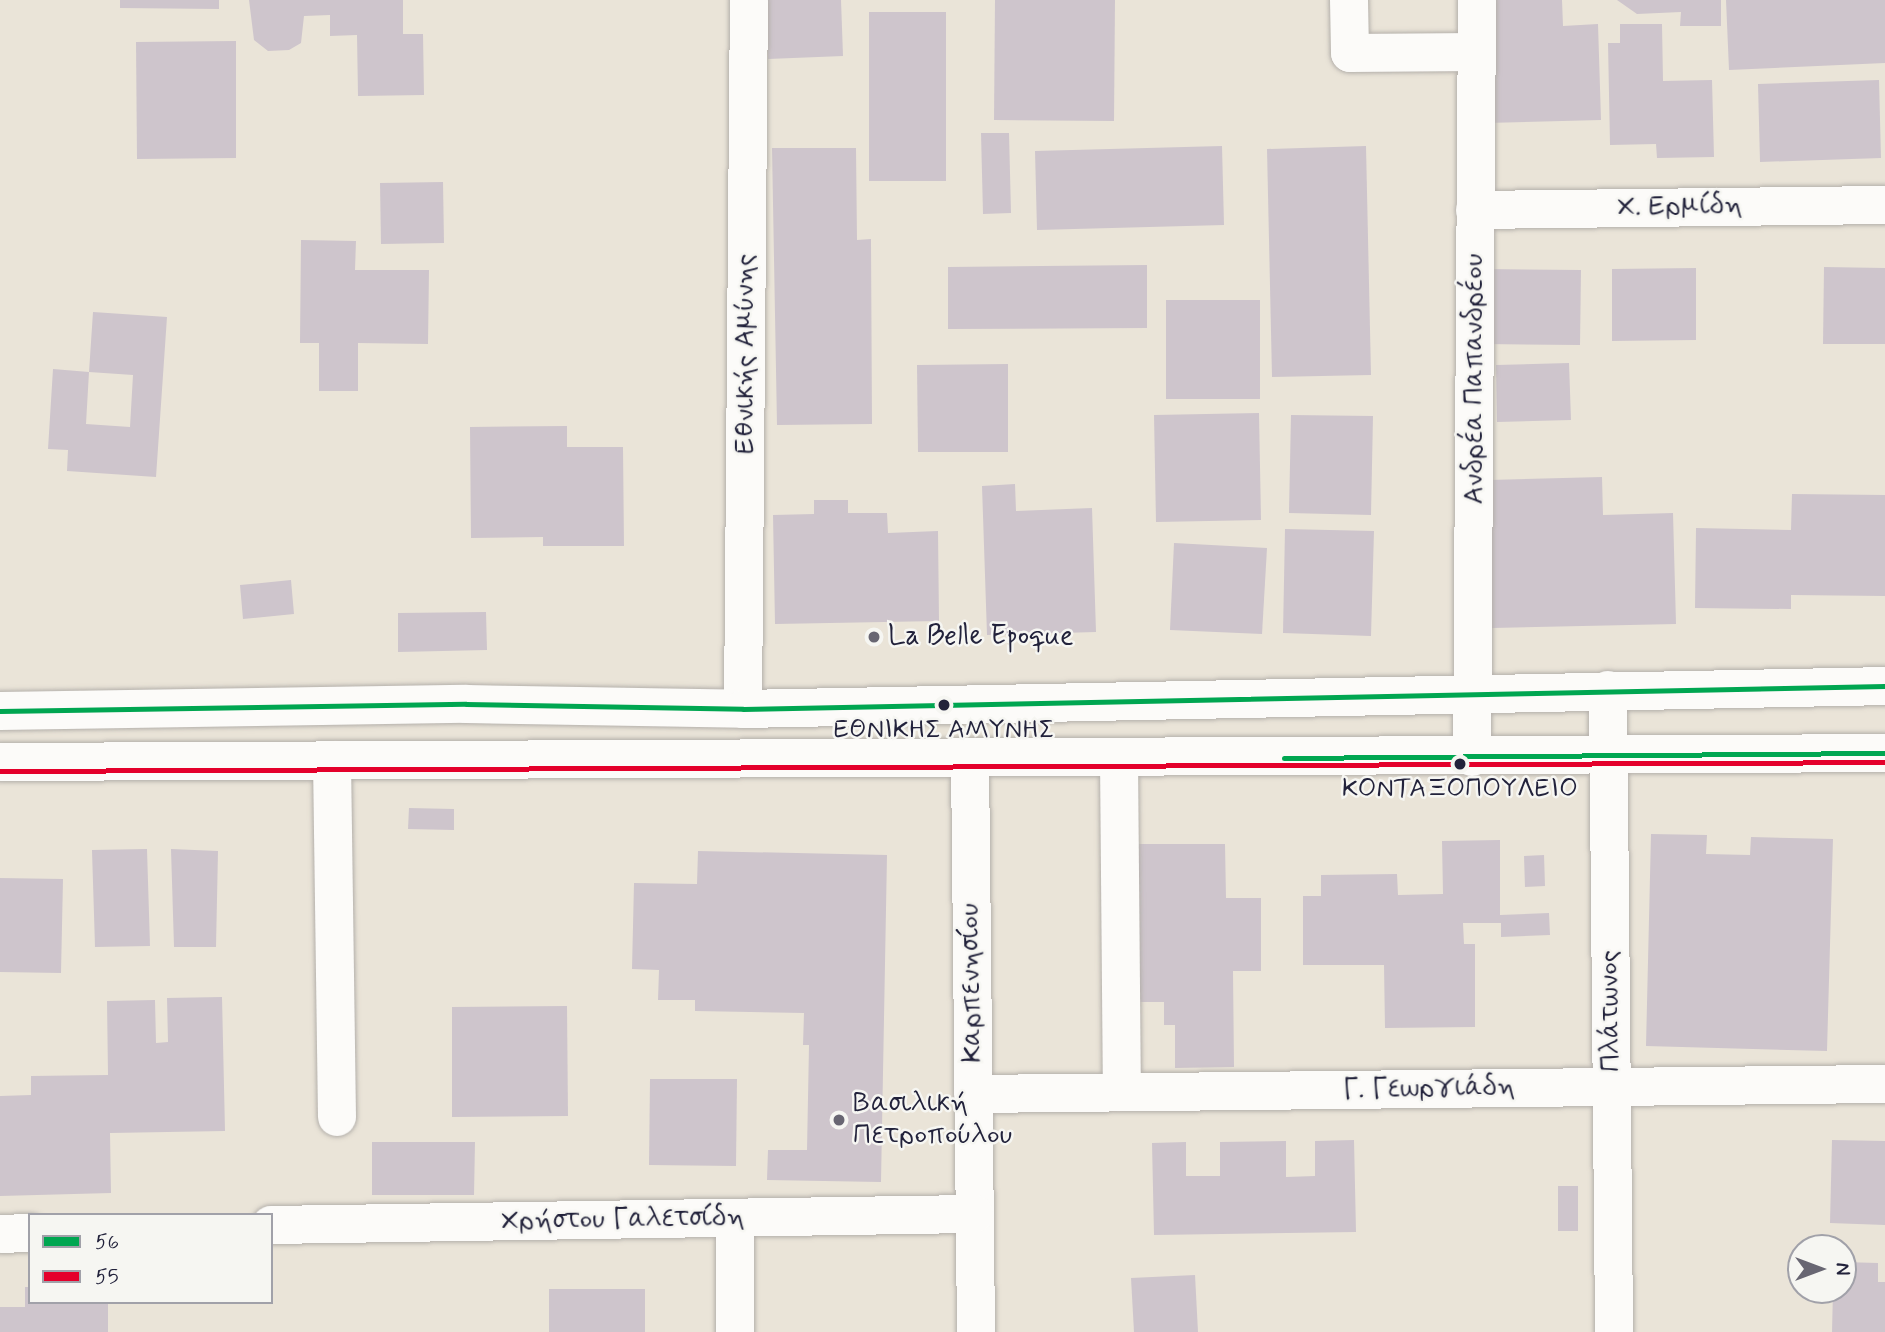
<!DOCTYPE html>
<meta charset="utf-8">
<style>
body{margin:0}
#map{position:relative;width:1885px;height:1332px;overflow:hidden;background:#eae4d8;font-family:Mynerve,sans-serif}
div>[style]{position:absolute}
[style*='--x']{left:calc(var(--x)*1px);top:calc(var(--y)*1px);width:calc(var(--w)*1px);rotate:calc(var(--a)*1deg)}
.building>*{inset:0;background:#cec5cc}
.roads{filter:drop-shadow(0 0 2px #b4b0ab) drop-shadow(0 0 2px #b4b0ab)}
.minor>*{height:38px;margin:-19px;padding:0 19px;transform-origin:19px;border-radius:19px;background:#fcfbf9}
.major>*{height:38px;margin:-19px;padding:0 19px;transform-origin:19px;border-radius:19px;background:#fcfbf9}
.bus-1>*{height:5px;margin:-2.5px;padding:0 2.5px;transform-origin:2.5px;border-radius:2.5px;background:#00a651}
.bus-2>*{height:5px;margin:-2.5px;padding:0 2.5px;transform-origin:2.5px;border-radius:2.5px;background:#e4002b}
.dots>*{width:19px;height:19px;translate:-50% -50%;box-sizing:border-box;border:4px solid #f6f6f2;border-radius:50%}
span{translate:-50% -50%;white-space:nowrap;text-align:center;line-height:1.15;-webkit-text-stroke:5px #f6f6f2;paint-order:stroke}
.bus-label{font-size:26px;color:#22223b}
.street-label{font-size:28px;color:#22223b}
.poi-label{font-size:28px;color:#22223b}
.left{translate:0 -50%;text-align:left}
.legend{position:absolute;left:28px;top:1213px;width:245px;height:91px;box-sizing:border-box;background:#f6f6f2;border:2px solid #a1a1a9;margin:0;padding:9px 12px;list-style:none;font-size:21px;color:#22223b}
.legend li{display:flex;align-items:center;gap:14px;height:35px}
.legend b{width:35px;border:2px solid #a1a1a9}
.north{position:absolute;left:1787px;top:1234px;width:70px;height:70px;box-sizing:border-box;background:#f6f6f2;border:2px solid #a1a1a9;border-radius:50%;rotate:90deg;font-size:19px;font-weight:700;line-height:28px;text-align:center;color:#22223b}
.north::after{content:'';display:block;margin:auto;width:24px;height:32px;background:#686672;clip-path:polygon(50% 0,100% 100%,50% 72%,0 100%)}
</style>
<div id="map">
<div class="building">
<div style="clip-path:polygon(120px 0,219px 0,219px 9px,120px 8px)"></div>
<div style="clip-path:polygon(249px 0,403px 0,403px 34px,423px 34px,424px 95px,358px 96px,357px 35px,330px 36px,330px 15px,304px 16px,301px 43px,289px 50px,268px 51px,254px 40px)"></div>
<div style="clip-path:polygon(765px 0,841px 0,843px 56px,768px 59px)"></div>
<div style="clip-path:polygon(995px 0,1115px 0,1114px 121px,994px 120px)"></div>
<div style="clip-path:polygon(1482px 0,1562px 0,1563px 26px,1598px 24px,1601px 120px,1486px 123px)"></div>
<div style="clip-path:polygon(1617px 0,1721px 0,1721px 26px,1680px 26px,1681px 12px,1637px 14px)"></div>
<div style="clip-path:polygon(1726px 0,1885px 0,1885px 63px,1729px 70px)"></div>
<div style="clip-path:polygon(869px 12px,946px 12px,946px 181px,869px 181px)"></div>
<div style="clip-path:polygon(1620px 24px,1662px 24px,1663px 81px,1712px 80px,1714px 157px,1657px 158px,1656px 144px,1610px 145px,1608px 43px,1620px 43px)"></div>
<div style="clip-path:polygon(236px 41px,236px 158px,137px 159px,136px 42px)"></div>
<div style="clip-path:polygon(1879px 80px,1881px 158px,1760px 162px,1758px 84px)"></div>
<div style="clip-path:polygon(981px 133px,1009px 133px,1011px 213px,983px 214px)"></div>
<div style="clip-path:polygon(1222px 146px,1224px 225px,1037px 230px,1035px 151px)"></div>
<div style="clip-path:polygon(1366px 146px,1371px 375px,1272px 377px,1267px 149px)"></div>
<div style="clip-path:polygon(772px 148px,856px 148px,857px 240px,871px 239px,872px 424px,777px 425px)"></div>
<div style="clip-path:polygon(443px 182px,444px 243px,381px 244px,380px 183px)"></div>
<div style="clip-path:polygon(301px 240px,356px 241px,355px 270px,429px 270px,428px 344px,358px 343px,358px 391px,319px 391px,319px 343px,300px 343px)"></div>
<div style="clip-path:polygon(1147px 265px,1147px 328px,948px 329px,948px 267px)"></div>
<div style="clip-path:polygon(1824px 267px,1885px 268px,1885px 344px,1823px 344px)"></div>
<div style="clip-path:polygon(1696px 268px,1696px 340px,1612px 341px,1612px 269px)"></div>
<div style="clip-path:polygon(1484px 269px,1581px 270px,1580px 345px,1483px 344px)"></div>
<div style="clip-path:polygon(1166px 300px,1260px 300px,1260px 399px,1166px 399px)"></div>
<div style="clip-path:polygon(93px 312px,167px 317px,156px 477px,67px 471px,68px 450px,48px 449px,53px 369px,89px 372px,86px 424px,130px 427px,133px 375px,89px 372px)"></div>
<div style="clip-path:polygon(1569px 363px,1571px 420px,1497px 422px,1496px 365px)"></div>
<div style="clip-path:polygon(1008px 364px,1008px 452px,918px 452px,917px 365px)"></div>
<div style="clip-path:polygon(1259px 413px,1261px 520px,1156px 522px,1154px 415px)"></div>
<div style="clip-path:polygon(1291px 415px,1373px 416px,1371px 515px,1289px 513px)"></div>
<div style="clip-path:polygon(567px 426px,567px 447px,623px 447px,624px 546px,543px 546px,543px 537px,471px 538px,470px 427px)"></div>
<div style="clip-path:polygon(1602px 477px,1603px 515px,1673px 513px,1676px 624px,1492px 628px,1489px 480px)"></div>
<div style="clip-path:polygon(1015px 484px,1016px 511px,1092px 508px,1096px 632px,987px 635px,982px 486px)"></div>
<div style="clip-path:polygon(1792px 494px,1885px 495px,1885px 596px,1791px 595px,1791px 609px,1695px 608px,1696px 528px,1791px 530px)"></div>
<div style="clip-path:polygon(814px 500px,848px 500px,848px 513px,887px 513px,888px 533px,938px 531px,939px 621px,775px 624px,773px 515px,814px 514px)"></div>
<div style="clip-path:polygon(1285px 529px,1374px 531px,1371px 636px,1283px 633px)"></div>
<div style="clip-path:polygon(1174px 543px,1267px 548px,1262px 634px,1170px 630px)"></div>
<div style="clip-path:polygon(291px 580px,294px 614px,243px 619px,240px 585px)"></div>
<div style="clip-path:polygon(486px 612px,487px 650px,398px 652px,398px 613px)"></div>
<div style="clip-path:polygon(409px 808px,454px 809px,454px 830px,408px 829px)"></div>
<div style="clip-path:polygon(1651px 834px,1707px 835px,1706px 854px,1750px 855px,1751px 837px,1833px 839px,1827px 1051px,1646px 1046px)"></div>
<div style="clip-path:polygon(1500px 840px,1500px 915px,1549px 913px,1550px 935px,1501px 937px,1501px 923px,1463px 923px,1464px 944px,1475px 944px,1475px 1027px,1385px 1028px,1384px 965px,1303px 965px,1303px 896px,1321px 896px,1321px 875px,1397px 874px,1398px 895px,1443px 894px,1442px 841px)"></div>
<div style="clip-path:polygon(1134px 844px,1225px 844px,1226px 898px,1261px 898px,1261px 971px,1233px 971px,1234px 1067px,1175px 1068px,1175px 1025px,1164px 1025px,1164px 1002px,1134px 1002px)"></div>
<div style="clip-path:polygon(147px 849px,150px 946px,95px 947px,92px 850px)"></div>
<div style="clip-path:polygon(171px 849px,218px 851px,216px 947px,174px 947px)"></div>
<div style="clip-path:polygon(698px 851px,887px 855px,881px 1182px,767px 1180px,768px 1150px,807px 1150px,809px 1045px,803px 1045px,804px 1013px,695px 1011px,695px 1000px,658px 1000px,659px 970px,632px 969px,634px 883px,697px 884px)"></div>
<div style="clip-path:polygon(1544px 855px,1545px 886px,1525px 887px,1524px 856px)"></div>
<div style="clip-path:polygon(0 878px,63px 879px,61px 973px,0 972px)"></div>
<div style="clip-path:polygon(222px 997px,225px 1131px,110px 1133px,111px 1193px,0 1196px,0 1096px,31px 1095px,31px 1076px,108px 1075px,107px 1001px,155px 1000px,156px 1043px,168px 1042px,167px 998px)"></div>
<div style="clip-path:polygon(567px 1006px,568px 1116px,452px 1117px,452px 1007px)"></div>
<div style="clip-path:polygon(650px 1079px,737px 1079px,736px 1166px,649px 1165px)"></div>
<div style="clip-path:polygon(1354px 1140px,1356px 1232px,1154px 1235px,1152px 1143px,1186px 1142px,1186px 1176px,1220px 1176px,1220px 1142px,1286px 1141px,1286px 1177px,1315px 1176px,1315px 1141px)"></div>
<div style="clip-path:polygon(1832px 1140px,1885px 1141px,1885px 1225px,1830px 1223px)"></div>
<div style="clip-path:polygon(372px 1142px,475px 1142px,474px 1195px,372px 1195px)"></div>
<div style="clip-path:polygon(1558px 1186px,1578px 1186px,1578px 1231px,1558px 1231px)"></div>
<div style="clip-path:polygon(1843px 1262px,1878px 1263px,1878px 1282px,1885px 1282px,1885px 1332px,1832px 1332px,1833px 1290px,1843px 1290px)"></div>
<div style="clip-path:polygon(1195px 1275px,1198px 1332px,1134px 1332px,1131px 1278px)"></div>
<div style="clip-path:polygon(25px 1287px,30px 1287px,30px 1302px,108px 1302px,108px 1332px,0 1332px,0 1307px,25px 1307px)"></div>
<div style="clip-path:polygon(549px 1289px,645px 1289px,645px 1332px,549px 1332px)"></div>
</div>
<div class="roads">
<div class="minor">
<div style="--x:1349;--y:0;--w:53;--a:88.9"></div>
<div style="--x:1350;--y:53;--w:126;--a:-0.5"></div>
<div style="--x:1475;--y:210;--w:410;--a:-0.7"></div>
<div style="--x:1608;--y:690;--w:642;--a:89.46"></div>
<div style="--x:743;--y:709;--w:709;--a:-89.52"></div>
<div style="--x:1472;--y:757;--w:757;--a:-89.62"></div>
<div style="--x:970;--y:759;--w:573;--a:89.4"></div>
<div style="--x:1119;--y:759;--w:333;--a:89.5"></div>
<div style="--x:332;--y:760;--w:357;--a:89.2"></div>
<div style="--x:973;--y:1094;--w:912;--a:-0.63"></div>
<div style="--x:735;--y:1220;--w:112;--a:90"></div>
<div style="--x:271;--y:1225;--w:703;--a:-0.9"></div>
<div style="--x:0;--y:1234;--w:30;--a:-2"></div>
</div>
<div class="major">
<div style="--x:0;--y:711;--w:466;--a:-0.9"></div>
<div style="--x:466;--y:704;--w:277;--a:1"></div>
<div style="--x:743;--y:709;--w:1142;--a:-1.15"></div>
<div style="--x:0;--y:762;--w:1885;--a:-0.27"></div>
</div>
</div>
<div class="bus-1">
<div style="--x:0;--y:711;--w:466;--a:-0.9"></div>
<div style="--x:466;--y:704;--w:277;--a:1"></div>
<div style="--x:743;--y:709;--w:1142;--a:-1.15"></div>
<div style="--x:1284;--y:758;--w:601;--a:-0.48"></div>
</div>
<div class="bus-2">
<div style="--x:0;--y:771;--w:1885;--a:-0.27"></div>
</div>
<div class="dots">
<div style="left:874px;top:637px;background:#686672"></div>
<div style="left:944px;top:705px;background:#22223b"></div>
<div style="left:1460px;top:764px;background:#22223b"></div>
<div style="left:839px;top:1120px;background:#686672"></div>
</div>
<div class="bus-label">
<span style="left:944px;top:731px">ΕΘΝΙΚΗΣ ΑΜΥΝΗΣ</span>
<span style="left:1460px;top:790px">ΚΟΝΤΑΞΟΠΟΥΛΕΙΟ</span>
</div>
<div class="street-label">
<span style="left:1680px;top:207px;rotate:-1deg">Χ. Ερμίδη</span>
<span style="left:746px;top:354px;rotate:-90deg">Εθνικής Αμύνης</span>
<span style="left:1475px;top:379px;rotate:-90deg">Ανδρέα Παπανδρέου</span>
<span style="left:972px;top:983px;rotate:-91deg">Καρπενησίου</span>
<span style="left:1611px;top:1011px;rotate:-91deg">Πλάτωνος</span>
<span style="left:1429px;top:1089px;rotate:-1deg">Γ. Γεωργιάδη</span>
<span style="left:623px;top:1220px;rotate:-1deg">Χρήστου Γαλετσίδη</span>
</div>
<div class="poi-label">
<span class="left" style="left:888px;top:637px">La Belle Epoque</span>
<span class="left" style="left:853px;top:1120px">Βασιλική<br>Πετροπούλου</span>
</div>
<ul class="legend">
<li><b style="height:9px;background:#00a651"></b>56</li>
<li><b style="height:9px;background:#e4002b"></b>55</li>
</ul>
<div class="north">N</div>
</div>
